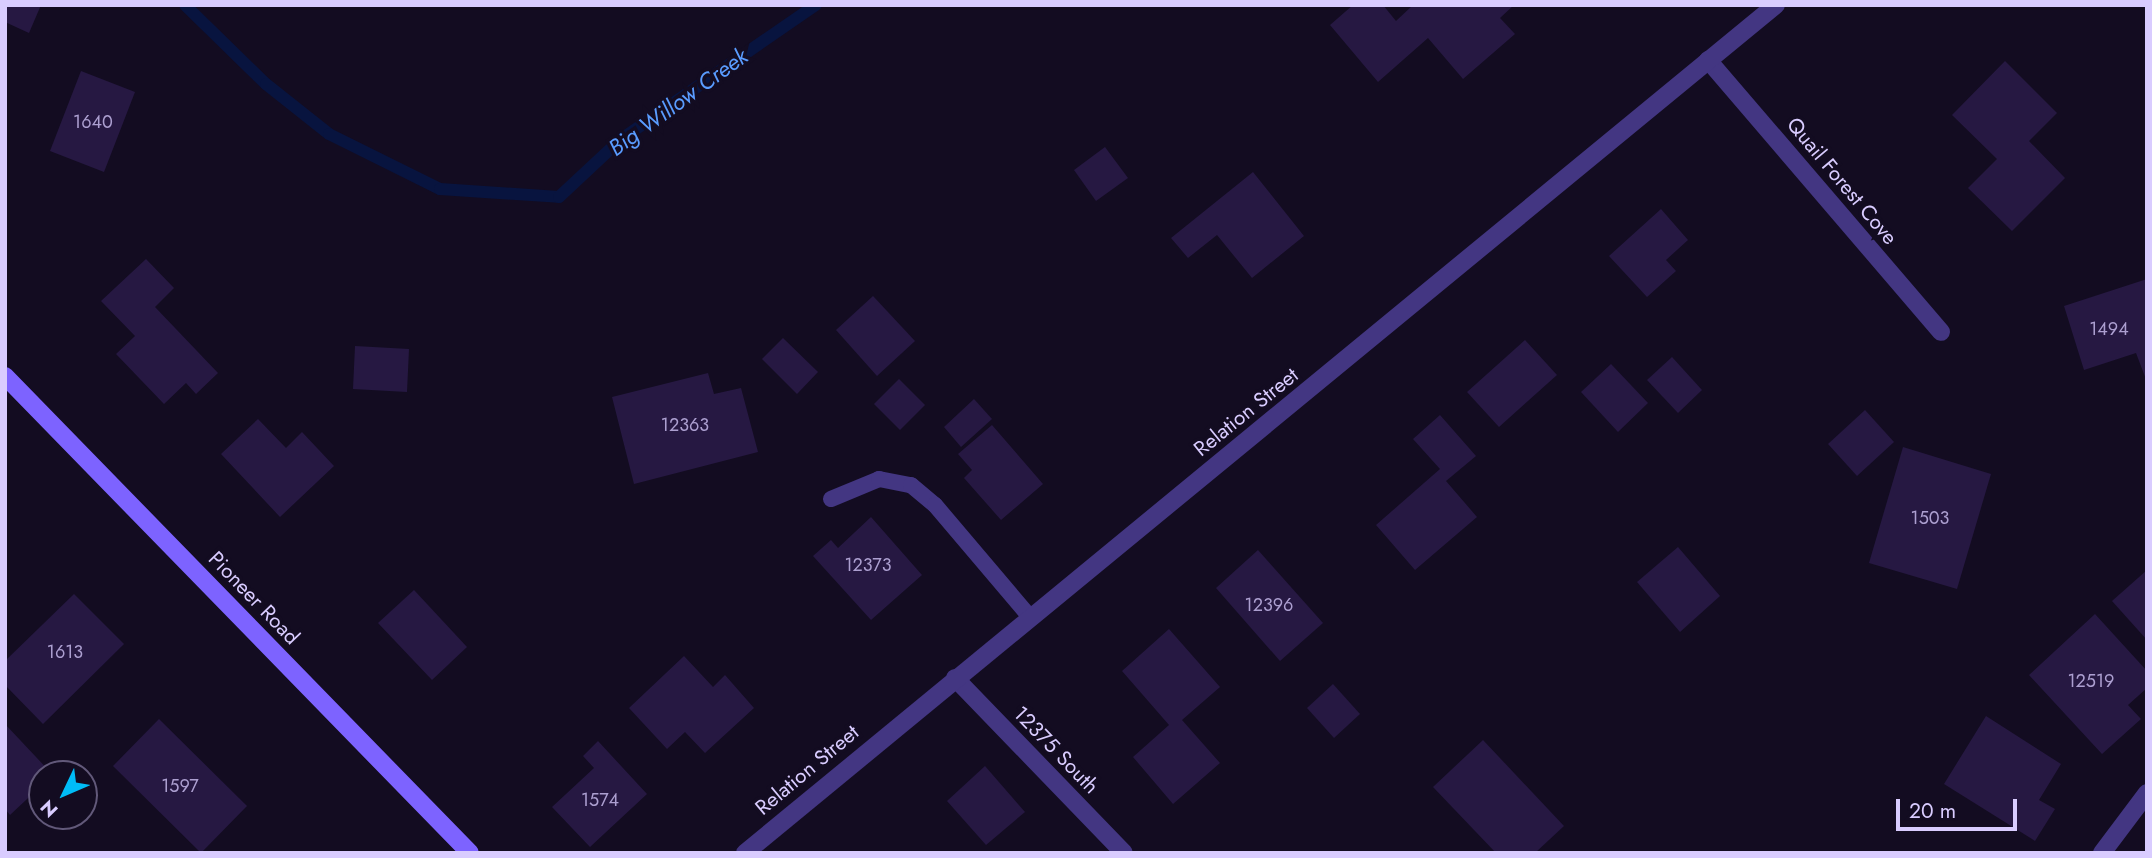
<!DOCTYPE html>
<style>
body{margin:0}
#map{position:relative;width:2152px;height:858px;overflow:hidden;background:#130c21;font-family:Jost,sans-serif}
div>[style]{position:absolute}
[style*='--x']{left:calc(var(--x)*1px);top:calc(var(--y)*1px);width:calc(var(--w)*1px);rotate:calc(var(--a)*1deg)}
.stream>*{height:12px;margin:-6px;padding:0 6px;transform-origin:6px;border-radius:6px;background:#08143f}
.building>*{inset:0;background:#261842}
.lane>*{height:16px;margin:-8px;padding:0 8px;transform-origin:8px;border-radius:8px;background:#433682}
.street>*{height:18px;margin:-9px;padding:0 9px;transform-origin:9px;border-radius:9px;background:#433682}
.secondary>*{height:18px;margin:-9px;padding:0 9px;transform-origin:9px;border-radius:9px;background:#7d63ff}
span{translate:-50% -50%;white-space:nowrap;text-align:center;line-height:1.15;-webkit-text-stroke:7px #130c21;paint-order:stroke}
.number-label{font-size:18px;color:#ac9fd0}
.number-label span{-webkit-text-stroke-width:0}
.street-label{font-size:21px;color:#d9ccff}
.water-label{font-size:23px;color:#5a9cff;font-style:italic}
.frame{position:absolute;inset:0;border:7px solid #d9ccff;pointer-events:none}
.north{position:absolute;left:28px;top:760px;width:70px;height:70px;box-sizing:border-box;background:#130c21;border:2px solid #62597a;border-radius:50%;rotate:226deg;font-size:19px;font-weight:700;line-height:28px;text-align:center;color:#d9ccff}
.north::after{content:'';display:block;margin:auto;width:24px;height:32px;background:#00bcf7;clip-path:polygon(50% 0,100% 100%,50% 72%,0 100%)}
.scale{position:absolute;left:1896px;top:799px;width:121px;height:32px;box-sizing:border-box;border:4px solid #d9ccff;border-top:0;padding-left:9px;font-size:21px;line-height:24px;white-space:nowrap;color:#d9ccff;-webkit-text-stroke:5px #130c21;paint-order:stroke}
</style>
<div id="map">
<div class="stream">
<div style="--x:185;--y:5;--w:113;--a:44.3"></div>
<div style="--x:266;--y:84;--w:80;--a:38.4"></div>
<div style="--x:329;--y:134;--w:124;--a:26.4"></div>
<div style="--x:440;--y:189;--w:119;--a:3.8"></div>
<div style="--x:559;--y:197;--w:83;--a:-43.1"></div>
<div style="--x:620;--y:140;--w:238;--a:-34.6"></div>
</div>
<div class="building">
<div style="clip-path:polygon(5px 5px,41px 5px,29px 33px,5px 22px)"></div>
<div style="clip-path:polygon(1353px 5px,1383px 5px,1396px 21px,1413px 5px,1514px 5px,1500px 18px,1515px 34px,1463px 79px,1428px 38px,1378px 82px,1330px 25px)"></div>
<div style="clip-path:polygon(2005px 61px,2057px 113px,2029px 141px,2065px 178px,2012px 231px,1968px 188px,1997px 159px,1952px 115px)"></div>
<div style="clip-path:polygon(81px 71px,135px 92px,104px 172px,50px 151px)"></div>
<div style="clip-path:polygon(1105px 147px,1128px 178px,1096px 201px,1074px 170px)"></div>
<div style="clip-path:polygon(1253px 172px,1304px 236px,1252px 278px,1217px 235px,1188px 258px,1171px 238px)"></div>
<div style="clip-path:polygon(1661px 209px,1688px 240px,1666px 260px,1676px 271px,1647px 297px,1609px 256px)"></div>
<div style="clip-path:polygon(146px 259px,174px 288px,155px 307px,218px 373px,196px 394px,186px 383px,164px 404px,116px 354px,135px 336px,101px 301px)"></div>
<div style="clip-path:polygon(2147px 279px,2147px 382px,2136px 353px,2084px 370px,2064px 306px)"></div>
<div style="clip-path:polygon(873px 296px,915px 341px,877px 376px,836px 330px)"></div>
<div style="clip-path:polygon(783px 338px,818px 372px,797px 394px,762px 359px)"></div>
<div style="clip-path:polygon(1525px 340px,1557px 375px,1499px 427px,1467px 392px)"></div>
<div style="clip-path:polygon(355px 346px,409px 349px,407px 392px,353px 389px)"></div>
<div style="clip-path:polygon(1672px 357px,1702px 390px,1678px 413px,1647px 380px)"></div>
<div style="clip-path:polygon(1611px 364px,1648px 403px,1618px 432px,1581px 392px)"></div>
<div style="clip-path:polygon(708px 373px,714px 394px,741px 388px,758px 452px,634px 484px,612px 397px)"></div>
<div style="clip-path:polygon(899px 379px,925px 405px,900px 430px,874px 404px)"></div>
<div style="clip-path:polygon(974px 399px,992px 419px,961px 447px,944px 427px)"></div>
<div style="clip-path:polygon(1865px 410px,1894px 442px,1857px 476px,1828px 444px)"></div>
<div style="clip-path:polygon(1440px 415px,1476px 456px,1446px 481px,1477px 517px,1415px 570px,1376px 525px,1440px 469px,1413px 439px)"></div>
<div style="clip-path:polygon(258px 419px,286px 448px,302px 432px,334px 466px,280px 517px,221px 454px)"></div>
<div style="clip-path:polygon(992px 425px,1043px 484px,1001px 520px,964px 478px,972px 470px,958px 454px)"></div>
<div style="clip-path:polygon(1903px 447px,1991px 474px,1957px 589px,1869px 563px)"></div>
<div style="clip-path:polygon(871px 517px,922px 575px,871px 620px,813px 556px,831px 540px,838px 548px)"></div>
<div style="clip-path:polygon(1678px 547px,1720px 596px,1680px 632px,1637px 582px)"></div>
<div style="clip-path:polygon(1258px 550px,1323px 623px,1280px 661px,1216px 588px)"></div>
<div style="clip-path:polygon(2147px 570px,2147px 640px,2112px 601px)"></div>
<div style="clip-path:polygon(414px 590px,467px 647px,432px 680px,378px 623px)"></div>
<div style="clip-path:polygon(74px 594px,124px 644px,43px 724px,5px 685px,5px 661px)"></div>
<div style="clip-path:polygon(2095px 614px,2147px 671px,2147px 688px,2128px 705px,2141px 719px,2102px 754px,2029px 675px)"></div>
<div style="clip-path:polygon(1169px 629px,1220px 687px,1182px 720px,1220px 763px,1173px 804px,1133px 757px,1169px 725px,1122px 671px)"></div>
<div style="clip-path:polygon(684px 656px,713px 687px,725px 675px,754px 708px,705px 753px,685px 732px,667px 749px,629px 708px)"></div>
<div style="clip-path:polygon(1333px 684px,1360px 714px,1334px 738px,1307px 708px)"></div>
<div style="clip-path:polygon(1986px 716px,2061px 764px,2039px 800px,2055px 809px,2035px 841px,1944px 784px)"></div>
<div style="clip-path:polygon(159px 719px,247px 806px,201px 853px,113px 766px)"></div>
<div style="clip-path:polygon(5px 724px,52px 774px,42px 774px,42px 785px,10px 815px,5px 809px)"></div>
<div style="clip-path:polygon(1483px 740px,1564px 826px,1535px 853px,1496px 853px,1433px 787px)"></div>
<div style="clip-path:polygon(598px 741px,647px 794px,590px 847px,552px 807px,594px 768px,583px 756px)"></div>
<div style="clip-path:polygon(985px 766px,1025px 812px,986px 845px,947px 801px)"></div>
</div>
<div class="lane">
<div style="--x:831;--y:499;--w:52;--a:-22.6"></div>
<div style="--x:879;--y:479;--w:33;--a:11"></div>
<div style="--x:911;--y:485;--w:31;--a:40"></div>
<div style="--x:935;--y:505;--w:147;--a:49.7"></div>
</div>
<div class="street">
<div style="--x:1708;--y:60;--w:358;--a:49.4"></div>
<div style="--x:955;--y:678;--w:243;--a:46"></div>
<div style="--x:745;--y:853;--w:1335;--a:-39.44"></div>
<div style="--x:2102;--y:853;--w:75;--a:-53.1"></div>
</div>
<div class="secondary">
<div style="--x:5;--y:376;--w:666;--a:45.73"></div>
</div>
<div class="number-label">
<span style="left:93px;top:122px">1640</span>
<span style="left:2109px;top:329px">1494</span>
<span style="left:685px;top:425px">12363</span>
<span style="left:1930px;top:518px">1503</span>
<span style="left:868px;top:565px">12373</span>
<span style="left:1269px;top:605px">12396</span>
<span style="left:65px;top:652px">1613</span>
<span style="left:2091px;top:681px">12519</span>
<span style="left:180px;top:786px">1597</span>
<span style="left:600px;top:800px">1574</span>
</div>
<div class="street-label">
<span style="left:1842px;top:181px;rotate:50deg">Quail Forest Cove</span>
<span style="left:1246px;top:412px;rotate:-39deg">Relation Street</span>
<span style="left:254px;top:598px;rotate:46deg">Pioneer Road</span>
<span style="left:1056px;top:750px;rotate:46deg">12375 South</span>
<span style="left:807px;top:770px;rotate:-40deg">Relation Street</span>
</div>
<div class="water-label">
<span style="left:678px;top:102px;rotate:-36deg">Big Willow Creek</span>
</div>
<div class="frame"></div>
<div class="north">N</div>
<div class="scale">20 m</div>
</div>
